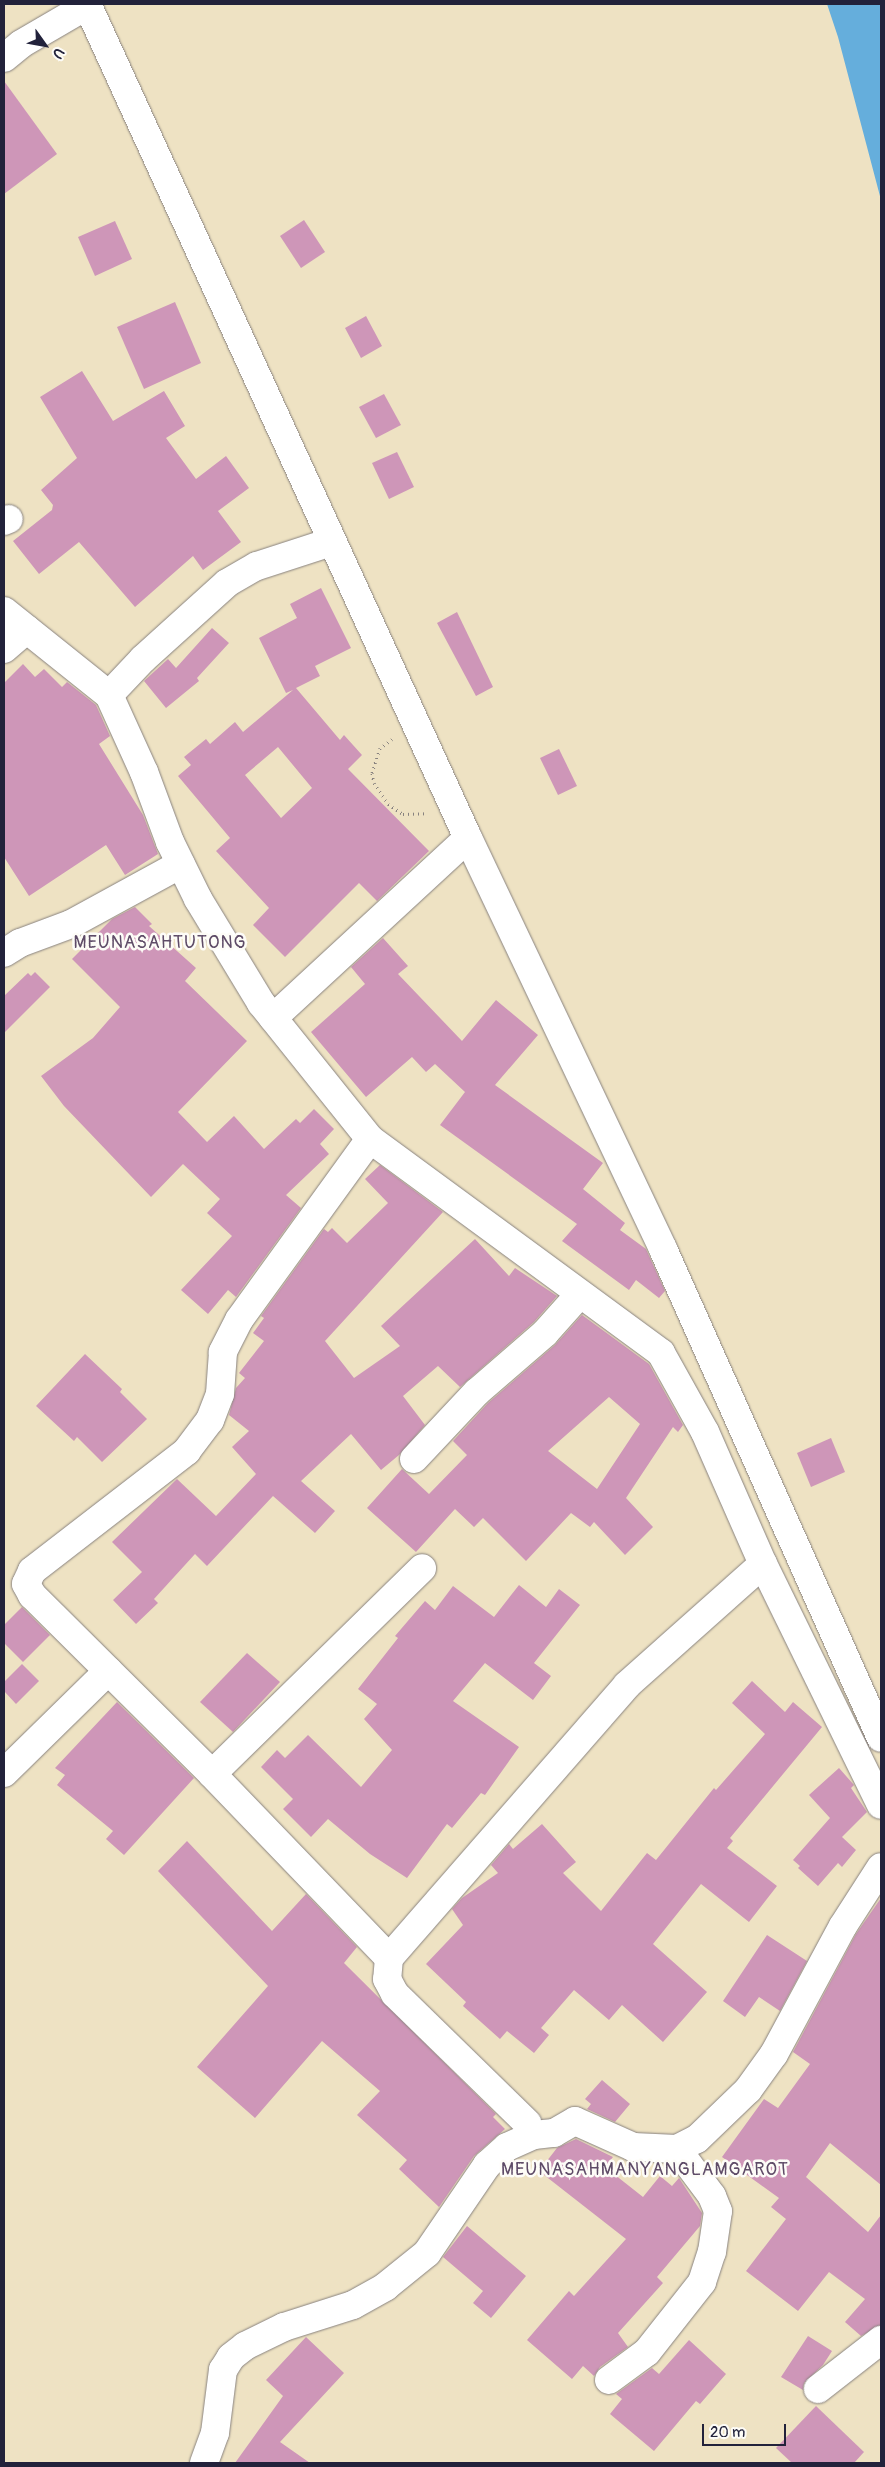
<!DOCTYPE html>
<style>
body{margin:0}
#map{position:relative;width:885px;height:2467px;overflow:hidden;background:#eee2c3;font-family:Pangolin,sans-serif}
div>[style]{position:absolute}
[style*='--x']{left:calc(var(--x)*1px);top:calc(var(--y)*1px);width:calc(var(--w)*1px);rotate:calc(var(--a)*1deg)}
.water>*{inset:0;background:#65aedc}
.building>*{inset:0;background:#ce96b8}
.path>*{height:3px;margin-top:-1.5px;transform-origin:0;background:repeating-linear-gradient(90deg,#88827f 0 1px,transparent 0 5px)}
.roads{filter:drop-shadow(0 0 1px #88827f) drop-shadow(0 0 1px #88827f)}
.minor>*{height:28px;margin:-14px;padding:0 14px;transform-origin:14px;border-radius:14px;background:#fff}
span{translate:-50% -50%;white-space:nowrap;text-align:center;line-height:1.15;-webkit-text-stroke:5px #fdfcf7;paint-order:stroke}
.quarter-label{font-size:18px;color:#5e4b67;letter-spacing:1px}
.frame{position:absolute;inset:0;border:5px solid #22223b;pointer-events:none}
.north{position:absolute;left:20px;top:20px;width:50px;height:50px;-webkit-text-stroke:4px #fdfcf7;paint-order:stroke;rotate:122deg;font-size:14px;font-weight:700;line-height:20px;text-align:center;color:#22223b}
.north::after{content:'';display:block;margin:auto;width:18px;height:22px;background:#22223b;clip-path:polygon(50% 0,100% 100%,50% 72%,0 100%)}
.scale{position:absolute;left:702px;top:2424px;width:84px;height:22px;box-sizing:border-box;border:2px solid #22223b;border-top:0;padding-left:6px;font-size:15px;line-height:18px;white-space:nowrap;color:#22223b;-webkit-text-stroke:4px #fdfcf7;paint-order:stroke}
</style>
<div id="map">
<div class="water">
<div style="clip-path:polygon(827px 4px,881px 4px,881px 200px,838px 37px)"></div>
</div>
<div class="building">
<div style="clip-path:polygon(4px 81px,57px 154px,4px 194px)"></div>
<div style="clip-path:polygon(304px 220px,325px 252px,301px 268px,280px 236px)"></div>
<div style="clip-path:polygon(115px 221px,132px 259px,95px 276px,78px 237px)"></div>
<div style="clip-path:polygon(175px 302px,201px 363px,144px 389px,117px 327px)"></div>
<div style="clip-path:polygon(366px 316px,382px 346px,361px 358px,345px 328px)"></div>
<div style="clip-path:polygon(82px 371px,113px 421px,164px 391px,185px 426px,166px 438px,196px 479px,226px 456px,249px 488px,218px 511px,241px 542px,203px 570px,193px 556px,135px 607px,79px 542px,39px 574px,13px 541px,52px 510px,53px 505px,41px 490px,77px 458px,40px 397px)"></div>
<div style="clip-path:polygon(384px 394px,401px 425px,376px 438px,359px 407px)"></div>
<div style="clip-path:polygon(397px 452px,414px 487px,389px 499px,372px 463px)"></div>
<div style="clip-path:polygon(evenodd,321px 588px,351px 648px,315px 666px,320px 676px,296px 688px,340px 740px,344px 735px,362px 755px,348px 769px,429px 851px,377px 901px,359px 883px,285px 957px,253px 925px,269px 908px,216px 851px,230px 838px,178px 776px,191px 765px,184px 757px,206px 739px,210px 744px,235px 722px,243px 732px,293px 690px,286px 693px,259px 638px,297px 618px,290px 604px,321px 588px,278px 747px,312px 788px,281px 818px,245px 775px,278px 747px)"></div>
<div style="clip-path:polygon(457px 612px,493px 687px,476px 696px,437px 623px)"></div>
<div style="clip-path:polygon(212px 628px,229px 643px,197px 678px,199px 681px,166px 708px,144px 681px,168px 659px,176px 668px)"></div>
<div style="clip-path:polygon(23px 664px,35px 677px,44px 669px,62px 687px,67px 682px,96px 705px,110px 736px,99px 744px,143px 815px,158px 854px,125px 875px,106px 845px,29px 896px,4px 857px,4px 683px)"></div>
<div style="clip-path:polygon(559px 749px,577px 786px,558px 795px,540px 758px)"></div>
<div style="clip-path:polygon(135px 907px,152px 924px,149px 926px,196px 968px,185px 981px,247px 1041px,178px 1112px,207px 1142px,234px 1116px,264px 1149px,296px 1119px,300px 1123px,314px 1109px,334px 1129px,320px 1144px,329px 1154px,286px 1195px,301px 1208px,236px 1297px,228px 1290px,208px 1314px,181px 1290px,232px 1236px,207px 1213px,220px 1199px,183px 1164px,151px 1197px,64px 1106px,41px 1076px,93px 1038px,120px 1007px,72px 959px,112px 919px)"></div>
<div style="clip-path:polygon(383px 938px,408px 966px,398px 974px,462px 1041px,496px 1000px,538px 1035px,495px 1085px,603px 1163px,583px 1189px,625px 1223px,620px 1230px,646px 1249px,665px 1291px,659px 1298px,636px 1280px,629px 1290px,562px 1241px,577px 1224px,440px 1125px,465px 1092px,435px 1064px,426px 1072px,412px 1057px,366px 1097px,311px 1032px,365px 984px,351px 967px)"></div>
<div style="clip-path:polygon(35px 972px,50px 987px,4px 1033px,4px 996px,28px 973px,31px 976px)"></div>
<div style="clip-path:polygon(380px 1165px,443px 1212px,325px 1341px,354px 1378px,400px 1346px,381px 1326px,475px 1239px,509px 1276px,515px 1268px,557px 1296px,534px 1322px,460px 1387px,438px 1366px,403px 1396px,425px 1425px,399px 1455px,381px 1470px,351px 1434px,301px 1481px,335px 1511px,315px 1533px,273px 1496px,207px 1566px,195px 1554px,154px 1599px,158px 1603px,136px 1624px,113px 1600px,142px 1572px,112px 1542px,177px 1479px,216px 1516px,256px 1474px,232px 1447px,249px 1431px,229px 1415px,236px 1388px,245px 1378px,239px 1373px,264px 1341px,253px 1333px,264px 1318px,261px 1316px,324px 1229px,328px 1232px,332px 1228px,347px 1243px,388px 1203px,365px 1179px)"></div>
<div style="clip-path:polygon(evenodd,582px 1315px,649px 1364px,683px 1425px,678px 1432px,673px 1427px,626px 1498px,653px 1527px,625px 1555px,594px 1522px,590px 1527px,571px 1513px,526px 1561px,483px 1518px,474px 1527px,455px 1509px,416px 1552px,367px 1508px,402px 1469px,429px 1494px,467px 1455px,453px 1441px,488px 1403px,555px 1345px,582px 1315px,609px 1397px,640px 1424px,597px 1489px,548px 1451px,609px 1397px)"></div>
<div style="clip-path:polygon(85px 1354px,122px 1389px,120px 1392px,147px 1419px,102px 1462px,77px 1437px,74px 1441px,36px 1406px)"></div>
<div style="clip-path:polygon(831px 1438px,845px 1472px,811px 1487px,797px 1453px)"></div>
<div style="clip-path:polygon(519px 1585px,546px 1607px,559px 1589px,580px 1605px,534px 1663px,551px 1676px,533px 1700px,485px 1663px,453px 1701px,519px 1747px,485px 1795px,481px 1793px,452px 1828px,447px 1824px,407px 1878px,370px 1854px,328px 1819px,311px 1837px,283px 1809px,293px 1799px,261px 1767px,277px 1750px,285px 1758px,308px 1735px,361px 1787px,392px 1750px,364px 1719px,377px 1704px,358px 1689px,398px 1638px,395px 1636px,425px 1601px,435px 1610px,453px 1586px,494px 1617px)"></div>
<div style="clip-path:polygon(22px 1607px,50px 1635px,23px 1662px,4px 1643px,4px 1625px)"></div>
<div style="clip-path:polygon(247px 1653px,280px 1682px,233px 1732px,200px 1702px)"></div>
<div style="clip-path:polygon(22px 1664px,39px 1681px,16px 1704px,4px 1691px,4px 1682px)"></div>
<div style="clip-path:polygon(752px 1681px,785px 1712px,793px 1702px,822px 1727px,730px 1838px,733px 1841px,727px 1848px,777px 1886px,749px 1922px,701px 1884px,653px 1944px,707px 1992px,663px 2042px,622px 2005px,609px 2020px,574px 1990px,541px 2028px,549px 2035px,534px 2053px,507px 2031px,500px 2039px,463px 2006px,466px 2002px,426px 1964px,463px 1925px,452px 1909px,462px 1898px,498px 1873px,491px 1865px,509px 1844px,513px 1849px,542px 1824px,576px 1862px,563px 1873px,601px 1911px,647px 1853px,656px 1860px,714px 1788px,716px 1790px,765px 1734px,732px 1703px)"></div>
<div style="clip-path:polygon(117px 1702px,194px 1778px,124px 1855px,106px 1839px,113px 1831px,57px 1785px,65px 1775px,55px 1768px)"></div>
<div style="clip-path:polygon(839px 1768px,854px 1785px,851px 1788px,867px 1812px,842px 1837px,856px 1850px,842px 1867px,838px 1863px,818px 1886px,798px 1868px,800px 1866px,793px 1860px,830px 1818px,809px 1795px)"></div>
<div style="clip-path:polygon(187px 1841px,272px 1931px,306px 1894px,357px 1947px,344px 1963px,496px 2114px,493px 2117px,505px 2129px,474px 2156px,439px 2207px,399px 2169px,407px 2160px,357px 2115px,380px 2091px,322px 2041px,255px 2118px,197px 2067px,268px 1986px,158px 1871px)"></div>
<div style="clip-path:polygon(881px 1898px,881px 2185px,830px 2143px,806px 2177px,868px 2232px,881px 2215px,881px 2325px,861px 2336px,845px 2322px,865px 2299px,829px 2272px,798px 2311px,746px 2271px,786px 2219px,771px 2207px,779px 2198px,722px 2157px,764px 2099px,778px 2108px,810px 2064px,793px 2052px,856px 1934px)"></div>
<div style="clip-path:polygon(767px 1935px,807px 1961px,780px 2011px,759px 1997px,745px 2017px,723px 2001px)"></div>
<div style="clip-path:polygon(602px 2080px,630px 2104px,615px 2122px,587px 2109px,591px 2104px,585px 2099px)"></div>
<div style="clip-path:polygon(576px 2139px,613px 2157px,605px 2167px,643px 2197px,660px 2176px,672px 2186px,679px 2178px,702px 2213px,700px 2226px,657px 2277px,663px 2283px,618px 2333px,628px 2347px,600px 2367px,594px 2376px,583px 2366px,572px 2379px,527px 2340px,569px 2291px,574px 2296px,626px 2239px,539px 2171px,557px 2148px)"></div>
<div style="clip-path:polygon(467px 2226px,526px 2276px,491px 2318px,473px 2303px,483px 2291px,443px 2257px)"></div>
<div style="clip-path:polygon(808px 2336px,832px 2351px,823px 2365px,804px 2383px,803px 2390px,781px 2377px)"></div>
<div style="clip-path:polygon(306px 2337px,344px 2373px,280px 2442px,310px 2463px,235px 2463px,283px 2396px,266px 2380px)"></div>
<div style="clip-path:polygon(689px 2340px,726px 2374px,700px 2404px,696px 2401px,654px 2451px,610px 2414px,622px 2399px,616px 2394px,652px 2368px,659px 2374px)"></div>
<div style="clip-path:polygon(816px 2406px,864px 2452px,854px 2463px,792px 2463px,776px 2448px)"></div>
</div>
<div class="path">
<div style="--x:392;--y:739;--w:15;--a:143"></div>
<div style="--x:380;--y:748;--w:26;--a:108"></div>
<div style="--x:372;--y:773;--w:10;--a:79"></div>
<div style="--x:374;--y:783;--w:25;--a:56"></div>
<div style="--x:388;--y:804;--w:18;--a:34"></div>
<div style="--x:403;--y:814;--w:25;--a:-2"></div>
</div>
<div class="roads">
<div class="minor">
<div style="--x:87;--y:4;--w:917;--a:65.45"></div>
<div style="--x:468;--y:838;--w:455;--a:64.6"></div>
<div style="--x:663;--y:1249;--w:535;--a:65.97"></div>
<div style="--x:4;--y:58;--w:22;--a:-39"></div>
<div style="--x:21;--y:44;--w:78;--a:-30.2"></div>
<div style="--x:4;--y:521;--w:5;--a:-22"></div>
<div style="--x:4;--y:611;--w:134;--a:38.7"></div>
<div style="--x:109;--y:695;--w:85;--a:65.6"></div>
<div style="--x:144;--y:772;--w:75;--a:69.6"></div>
<div style="--x:170;--y:842;--w:64;--a:63.8"></div>
<div style="--x:198;--y:899;--w:122;--a:58.8"></div>
<div style="--x:261;--y:1003;--w:174;--a:51.3"></div>
<div style="--x:370;--y:1139;--w:361;--a:36.3"></div>
<div style="--x:661;--y:1353;--w:90;--a:60.9"></div>
<div style="--x:705;--y:1432;--w:144;--a:66.3"></div>
<div style="--x:763;--y:1564;--w:268;--a:63.9"></div>
<div style="--x:4;--y:649;--w:30;--a:-41"></div>
<div style="--x:109;--y:695;--w:50;--a:-46.6"></div>
<div style="--x:143;--y:659;--w:113;--a:-42.1"></div>
<div style="--x:227;--y:583;--w:34;--a:-30"></div>
<div style="--x:257;--y:566;--w:78;--a:-18"></div>
<div style="--x:4;--y:953;--w:19;--a:-32"></div>
<div style="--x:20;--y:943;--w:54;--a:-20.4"></div>
<div style="--x:71;--y:924;--w:125;--a:-28.6"></div>
<div style="--x:273;--y:1018;--w:265;--a:-42.7"></div>
<div style="--x:370;--y:1139;--w:223;--a:125.9"></div>
<div style="--x:239;--y:1320;--w:36;--a:117"></div>
<div style="--x:223;--y:1352;--w:42;--a:94.1"></div>
<div style="--x:220;--y:1394;--w:28;--a:111"></div>
<div style="--x:210;--y:1420;--w:39;--a:127"></div>
<div style="--x:187;--y:1451;--w:196;--a:142.3"></div>
<div style="--x:32;--y:1571;--w:14;--a:115"></div>
<div style="--x:26;--y:1584;--w:13;--a:61"></div>
<div style="--x:32;--y:1595;--w:254;--a:44.8"></div>
<div style="--x:212;--y:1774;--w:255;--a:46.1"></div>
<div style="--x:389;--y:1958;--w:362;--a:-48.9"></div>
<div style="--x:627;--y:1685;--w:182;--a:-41.7"></div>
<div style="--x:414;--y:1459;--w:92;--a:-46.8"></div>
<div style="--x:477;--y:1392;--w:90;--a:-40.9"></div>
<div style="--x:545;--y:1333;--w:51;--a:-48.2"></div>
<div style="--x:4;--y:1773;--w:146;--a:-44.4"></div>
<div style="--x:212;--y:1774;--w:294;--a:-44.4"></div>
<div style="--x:389;--y:1958;--w:21;--a:95"></div>
<div style="--x:387;--y:1979;--w:17;--a:62"></div>
<div style="--x:395;--y:1994;--w:185;--a:44.3"></div>
<div style="--x:609;--y:2380;--w:47;--a:-36.4"></div>
<div style="--x:647;--y:2352;--w:89;--a:-51.8"></div>
<div style="--x:702;--y:2282;--w:32;--a:-72"></div>
<div style="--x:712;--y:2252;--w:41;--a:-81.7"></div>
<div style="--x:718;--y:2211;--w:16;--a:-112"></div>
<div style="--x:712;--y:2196;--w:59;--a:-126.7"></div>
<div style="--x:818;--y:2389;--w:80;--a:-37.9"></div>
<div style="--x:204;--y:2463;--w:32;--a:-70"></div>
<div style="--x:215;--y:2433;--w:64;--a:-82.8"></div>
<div style="--x:223;--y:2370;--w:15;--a:-58"></div>
<div style="--x:231;--y:2357;--w:18;--a:-38"></div>
<div style="--x:245;--y:2346;--w:43;--a:-26"></div>
<div style="--x:284;--y:2327;--w:72;--a:-17.7"></div>
<div style="--x:353;--y:2305;--w:37;--a:-29"></div>
<div style="--x:385;--y:2287;--w:54;--a:-39"></div>
<div style="--x:427;--y:2253;--w:107;--a:-55.7"></div>
<div style="--x:487;--y:2165;--w:27;--a:-42"></div>
<div style="--x:507;--y:2147;--w:30;--a:-24"></div>
<div style="--x:534;--y:2135;--w:20;--a:-6"></div>
<div style="--x:554;--y:2133;--w:24;--a:-30"></div>
<div style="--x:575;--y:2121;--w:64;--a:24.1"></div>
<div style="--x:633;--y:2147;--w:44;--a:2.6"></div>
<div style="--x:677;--y:2149;--w:22;--a:-27"></div>
<div style="--x:697;--y:2139;--w:71;--a:-43.9"></div>
<div style="--x:748;--y:2090;--w:44;--a:-54.2"></div>
<div style="--x:774;--y:2054;--w:145;--a:-61.7"></div>
<div style="--x:843;--y:1926;--w:70;--a:-57.2"></div>
</div>
</div>
<div class="quarter-label">
<span style="left:160px;top:943px">MEUNASAHTUTONG</span>
<span style="left:645px;top:2170px">MEUNASAHMANYANGLAMGAROT</span>
</div>
<div class="frame"></div>
<div class="north">U</div>
<div class="scale">20 m</div>
</div>
